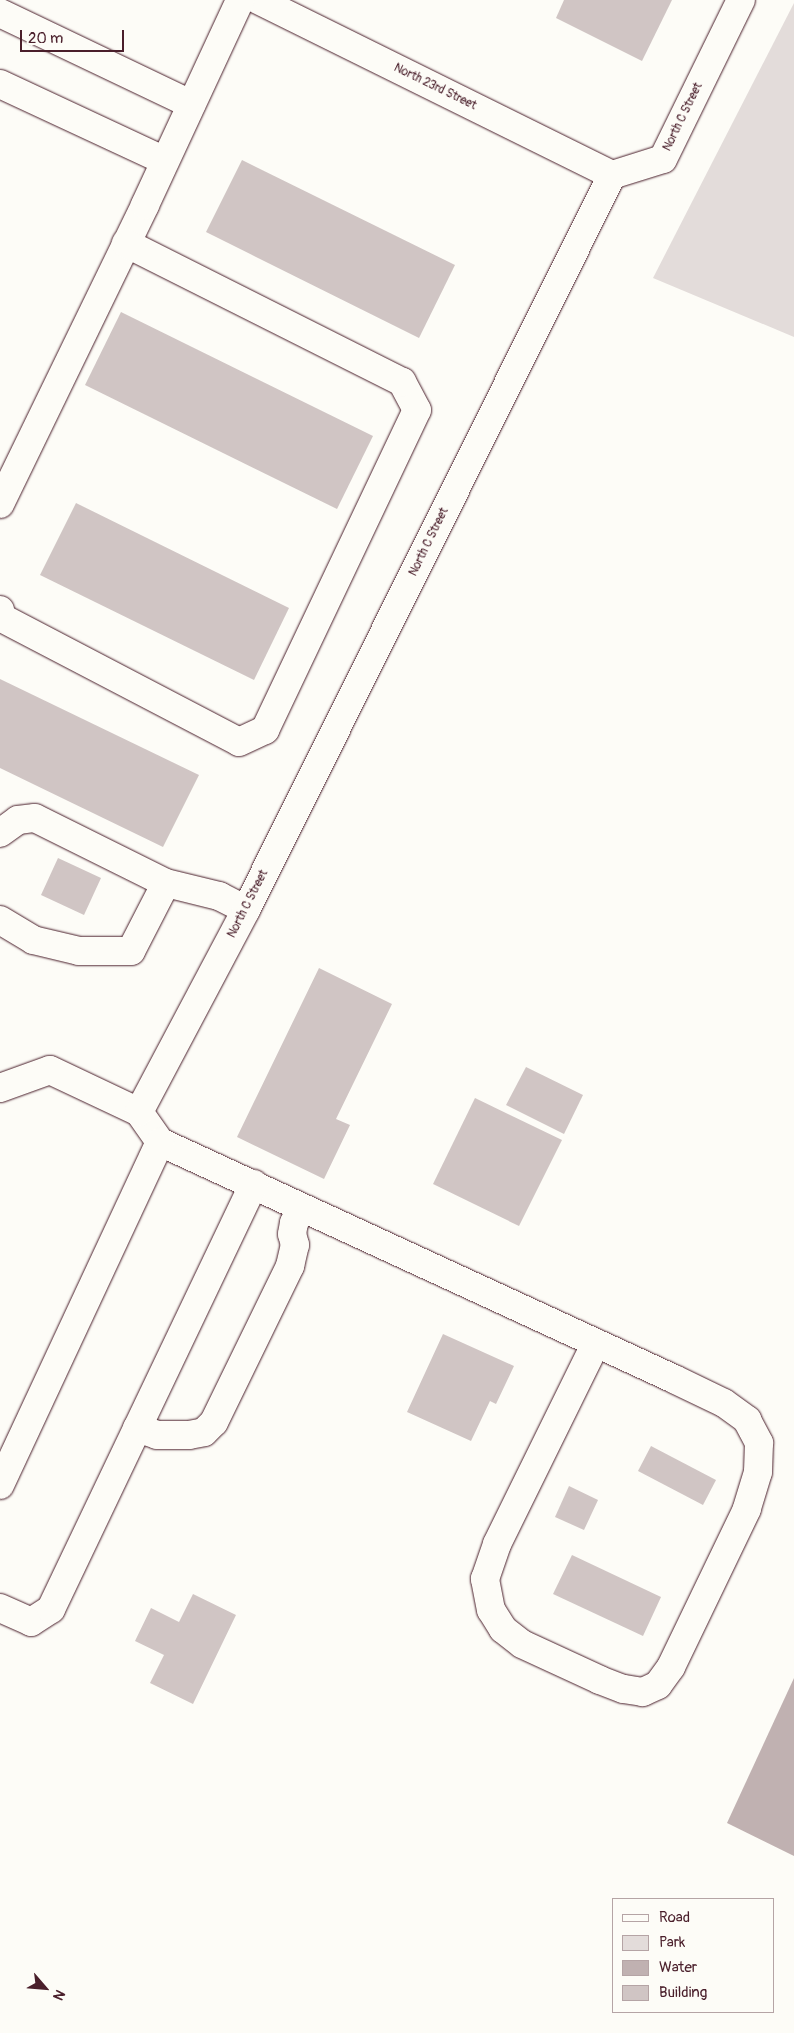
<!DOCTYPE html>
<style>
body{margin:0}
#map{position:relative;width:794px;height:2033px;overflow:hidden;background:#fdfcf7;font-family:Pangolin,sans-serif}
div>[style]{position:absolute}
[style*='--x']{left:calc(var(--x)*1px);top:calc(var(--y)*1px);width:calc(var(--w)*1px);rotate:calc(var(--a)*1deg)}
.green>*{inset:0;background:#e3dcda}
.water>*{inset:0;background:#c0b1b1}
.building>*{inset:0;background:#d0c5c4}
.roads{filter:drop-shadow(0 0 1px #4a1f2b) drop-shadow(0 0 1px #4a1f2b)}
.minor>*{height:28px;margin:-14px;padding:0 14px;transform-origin:14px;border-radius:14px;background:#fdfcf7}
span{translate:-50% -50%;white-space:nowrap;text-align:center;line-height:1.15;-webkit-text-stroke:4.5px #fdfcf7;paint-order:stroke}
.street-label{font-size:12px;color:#4a1f2b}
.legend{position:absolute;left:612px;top:1898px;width:162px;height:115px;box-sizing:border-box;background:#fdfcf7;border:1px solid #b5a4a5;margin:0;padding:6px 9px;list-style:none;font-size:15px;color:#4a1f2b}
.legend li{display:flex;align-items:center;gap:10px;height:25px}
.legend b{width:25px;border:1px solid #b5a4a5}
.north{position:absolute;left:20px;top:1963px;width:50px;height:50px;-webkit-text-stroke:4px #fdfcf7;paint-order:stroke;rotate:117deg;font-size:14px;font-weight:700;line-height:20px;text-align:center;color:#4a1f2b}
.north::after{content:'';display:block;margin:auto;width:18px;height:22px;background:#4a1f2b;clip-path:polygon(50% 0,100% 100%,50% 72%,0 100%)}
.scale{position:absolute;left:20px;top:30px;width:104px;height:22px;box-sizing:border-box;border:2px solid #4a1f2b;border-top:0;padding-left:6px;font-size:15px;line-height:18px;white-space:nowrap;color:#4a1f2b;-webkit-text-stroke:4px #fdfcf7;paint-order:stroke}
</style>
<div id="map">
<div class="green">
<div style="clip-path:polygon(794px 3px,794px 337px,653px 278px)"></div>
</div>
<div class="water">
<div style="clip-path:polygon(794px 1678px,794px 1856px,727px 1823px)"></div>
</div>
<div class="building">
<div style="clip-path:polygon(564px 0,672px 0,642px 61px,556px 18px)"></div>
<div style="clip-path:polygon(242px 160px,455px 265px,419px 338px,206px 232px)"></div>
<div style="clip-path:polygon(121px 312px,373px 436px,337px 509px,85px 385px)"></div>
<div style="clip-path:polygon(76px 503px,289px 608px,254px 680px,40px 575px)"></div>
<div style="clip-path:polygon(0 679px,199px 775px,163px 847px,0 768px)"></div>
<div style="clip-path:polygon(58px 858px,101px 878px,84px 915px,41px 895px)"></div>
<div style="clip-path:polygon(319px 968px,392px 1004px,336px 1119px,350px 1125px,324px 1179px,237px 1137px)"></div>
<div style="clip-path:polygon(526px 1067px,583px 1095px,564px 1134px,506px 1105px)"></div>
<div style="clip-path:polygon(475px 1098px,562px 1140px,519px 1226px,433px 1184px)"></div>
<div style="clip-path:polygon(443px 1334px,514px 1366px,496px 1404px,490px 1401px,471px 1441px,407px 1412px)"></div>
<div style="clip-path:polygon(651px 1446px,716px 1480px,703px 1505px,638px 1471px)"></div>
<div style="clip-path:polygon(569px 1486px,598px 1500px,584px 1530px,555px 1517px)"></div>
<div style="clip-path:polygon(572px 1555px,661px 1597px,643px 1636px,553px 1594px)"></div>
<div style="clip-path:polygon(193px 1594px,236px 1615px,193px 1704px,150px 1683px,164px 1655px,135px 1641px,151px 1608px,179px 1622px)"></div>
</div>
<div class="roads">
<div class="minor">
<div style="--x:258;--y:0;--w:395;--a:26.3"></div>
<div style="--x:0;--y:13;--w:212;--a:25.5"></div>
<div style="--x:0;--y:84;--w:182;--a:25"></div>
<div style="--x:0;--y:504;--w:332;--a:-64.1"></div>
<div style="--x:145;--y:205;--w:226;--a:-65.1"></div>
<div style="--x:0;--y:610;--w:8;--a:76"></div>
<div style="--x:2;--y:618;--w:267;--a:27.6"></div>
<div style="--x:239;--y:742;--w:29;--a:-25"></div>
<div style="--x:265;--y:730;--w:354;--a:-64.6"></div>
<div style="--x:417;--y:410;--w:32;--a:-118"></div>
<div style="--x:402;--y:382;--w:309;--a:-153.3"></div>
<div style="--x:0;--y:833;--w:22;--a:-36"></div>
<div style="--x:18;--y:820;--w:17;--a:-7"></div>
<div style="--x:35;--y:818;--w:146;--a:26.4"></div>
<div style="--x:0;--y:920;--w:39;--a:31"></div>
<div style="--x:33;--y:940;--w:47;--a:13.4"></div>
<div style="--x:79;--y:951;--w:52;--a:0"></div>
<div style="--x:131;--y:951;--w:76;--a:-62.8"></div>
<div style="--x:166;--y:883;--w:55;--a:13.8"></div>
<div style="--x:219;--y:896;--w:30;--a:27"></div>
<div style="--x:0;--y:1088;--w:53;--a:-19.8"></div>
<div style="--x:50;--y:1070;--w:98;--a:25.3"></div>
<div style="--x:139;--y:1112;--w:37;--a:55"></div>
<div style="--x:160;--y:1142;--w:566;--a:24.75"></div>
<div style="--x:674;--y:1379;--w:55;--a:25.6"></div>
<div style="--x:724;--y:1403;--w:29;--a:36"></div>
<div style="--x:747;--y:1420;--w:26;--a:62"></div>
<div style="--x:759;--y:1443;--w:29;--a:92"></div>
<div style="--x:758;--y:1472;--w:39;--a:107"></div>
<div style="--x:747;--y:1509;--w:175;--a:115.7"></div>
<div style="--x:671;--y:1667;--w:22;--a:126"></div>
<div style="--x:658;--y:1685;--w:17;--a:155"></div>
<div style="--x:643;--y:1692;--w:20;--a:-171"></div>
<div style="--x:623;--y:1689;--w:25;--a:-159"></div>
<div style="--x:600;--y:1680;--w:86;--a:-155.2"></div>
<div style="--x:522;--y:1644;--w:24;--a:-142"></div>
<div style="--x:503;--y:1629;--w:22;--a:-122"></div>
<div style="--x:491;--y:1610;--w:32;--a:-101"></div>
<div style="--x:485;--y:1579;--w:37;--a:-71"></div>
<div style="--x:497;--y:1544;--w:224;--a:-63.8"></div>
<div style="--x:139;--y:1112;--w:229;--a:-62.1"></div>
<div style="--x:246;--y:910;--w:821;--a:-63.53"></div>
<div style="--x:612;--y:175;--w:53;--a:-17.4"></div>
<div style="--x:663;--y:159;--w:177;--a:-63.9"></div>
<div style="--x:137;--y:1428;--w:21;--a:19"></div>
<div style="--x:157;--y:1435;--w:32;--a:0"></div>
<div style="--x:189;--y:1435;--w:15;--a:-11"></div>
<div style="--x:204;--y:1432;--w:14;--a:-45"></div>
<div style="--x:214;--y:1422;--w:174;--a:-64"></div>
<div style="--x:290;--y:1266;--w:22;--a:-77"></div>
<div style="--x:295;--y:1245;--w:11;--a:-105"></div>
<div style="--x:292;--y:1234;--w:11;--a:-80"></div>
<div style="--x:294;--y:1223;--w:17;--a:-65"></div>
<div style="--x:0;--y:1485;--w:378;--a:-65"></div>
<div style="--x:0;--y:1608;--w:34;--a:24"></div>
<div style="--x:31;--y:1622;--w:24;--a:-33"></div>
<div style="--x:51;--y:1609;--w:471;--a:-64.5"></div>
</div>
</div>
<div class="street-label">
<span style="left:435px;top:87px;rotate:26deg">North 23rd Street</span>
<span style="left:683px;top:117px;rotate:-64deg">North C Street</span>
<span style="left:429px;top:542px;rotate:-64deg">North C Street</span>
<span style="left:248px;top:904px;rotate:-63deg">North C Street</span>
</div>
<ul class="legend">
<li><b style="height:6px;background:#fdfcf7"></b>Road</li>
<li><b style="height:14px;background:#e3dcda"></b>Park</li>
<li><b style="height:14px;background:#c0b1b1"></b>Water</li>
<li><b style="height:14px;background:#d0c5c4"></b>Building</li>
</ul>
<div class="north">N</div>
<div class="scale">20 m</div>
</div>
